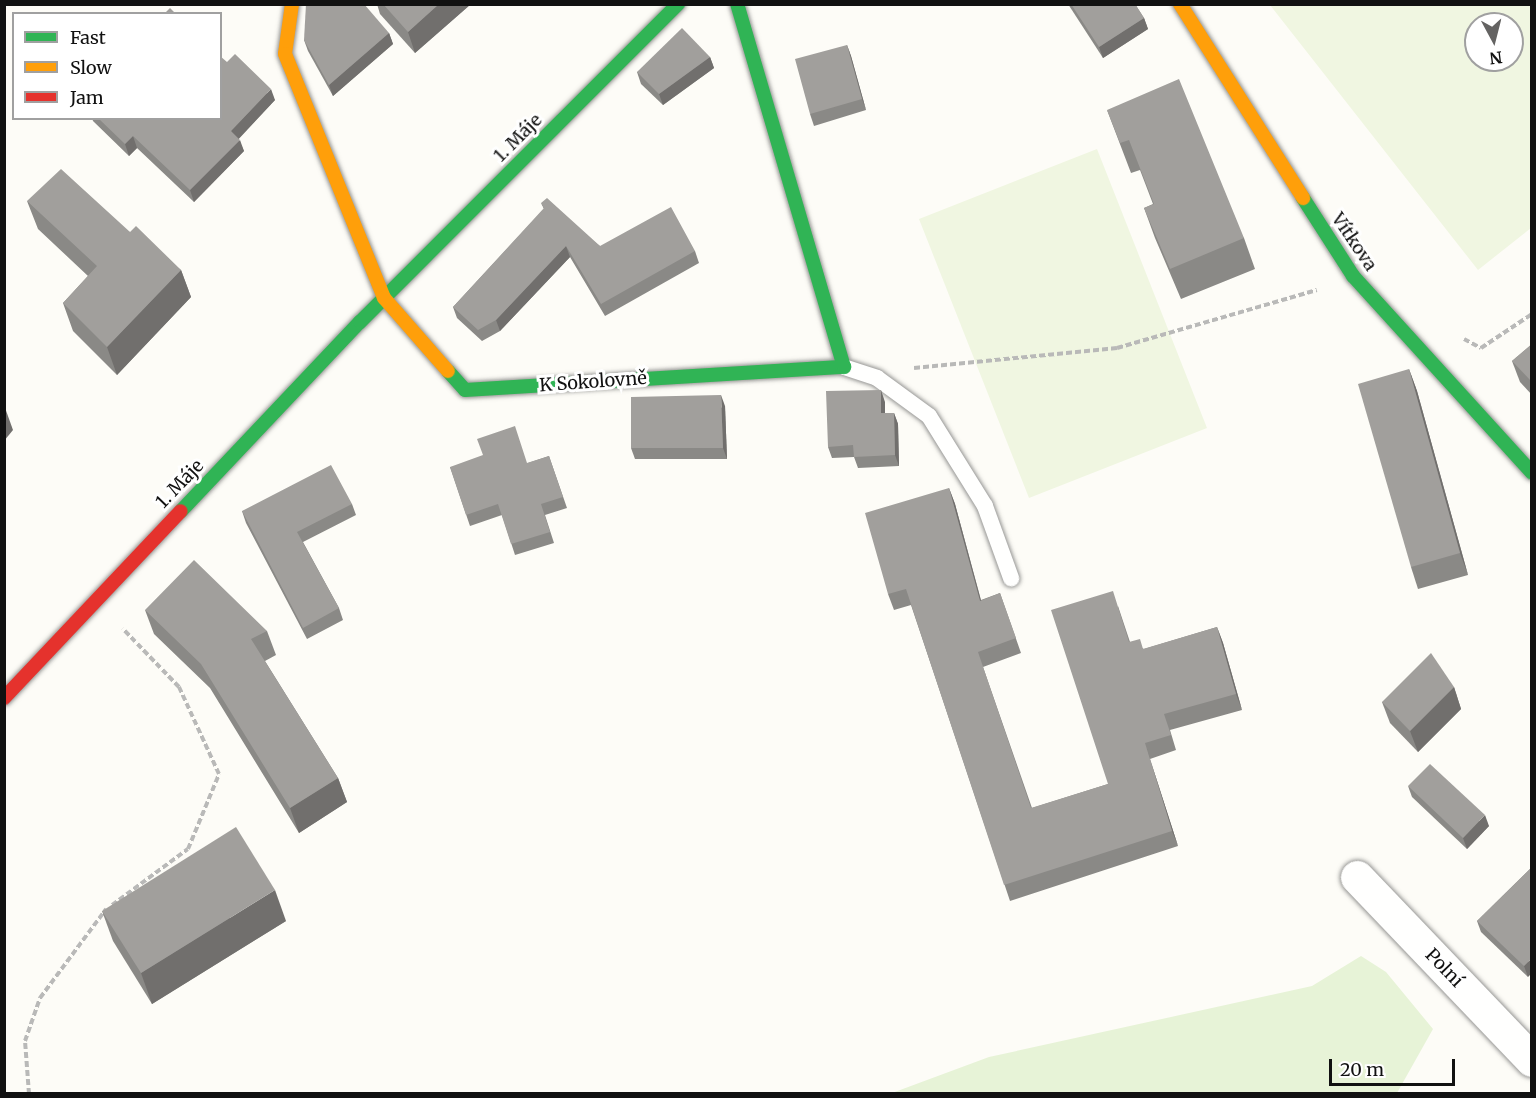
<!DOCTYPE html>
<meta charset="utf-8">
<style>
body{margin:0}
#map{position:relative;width:1536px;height:1098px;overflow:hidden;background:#fdfcf7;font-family:Merriweather,serif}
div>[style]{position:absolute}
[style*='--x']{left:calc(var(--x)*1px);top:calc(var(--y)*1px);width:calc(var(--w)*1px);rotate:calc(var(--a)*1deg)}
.green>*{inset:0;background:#e7f3d7}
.pitch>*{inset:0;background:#f0f6e1}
.path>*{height:4px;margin-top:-2px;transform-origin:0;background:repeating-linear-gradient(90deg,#b9b9b8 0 6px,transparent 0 9px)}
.roads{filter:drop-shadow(0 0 2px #979795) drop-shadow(0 0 2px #979795)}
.lane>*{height:16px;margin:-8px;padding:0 8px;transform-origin:8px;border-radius:8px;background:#fffffe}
.street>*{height:33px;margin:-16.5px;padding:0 16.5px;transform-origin:16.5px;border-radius:16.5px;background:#fffffe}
.fast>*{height:14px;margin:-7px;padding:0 7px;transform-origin:7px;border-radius:7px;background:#30b455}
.slow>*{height:14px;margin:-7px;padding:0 7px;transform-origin:7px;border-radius:7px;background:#ff9f0a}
.jam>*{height:14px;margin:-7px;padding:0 7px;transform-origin:7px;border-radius:7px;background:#e5322d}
.wall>*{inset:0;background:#8a8986}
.shaded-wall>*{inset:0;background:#716f6d}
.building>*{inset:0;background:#a19f9c}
span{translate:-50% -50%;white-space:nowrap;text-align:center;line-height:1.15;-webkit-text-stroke:6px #fff;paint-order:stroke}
.street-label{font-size:18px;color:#111}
.frame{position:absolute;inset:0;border:6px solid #111;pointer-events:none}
.legend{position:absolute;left:12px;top:12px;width:210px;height:108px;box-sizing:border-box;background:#fff;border:2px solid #a0a0a0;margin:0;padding:8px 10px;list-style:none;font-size:18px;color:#111}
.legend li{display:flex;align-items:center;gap:12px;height:30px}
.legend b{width:30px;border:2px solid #a0a0a0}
.north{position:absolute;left:1464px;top:12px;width:60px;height:60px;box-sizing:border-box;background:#fff;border:2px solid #a0a0a0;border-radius:50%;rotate:173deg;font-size:16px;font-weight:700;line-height:24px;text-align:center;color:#111}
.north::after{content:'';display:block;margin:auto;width:21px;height:27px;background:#646362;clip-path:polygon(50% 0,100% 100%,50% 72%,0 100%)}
.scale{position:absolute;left:1329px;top:1059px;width:126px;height:27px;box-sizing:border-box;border:3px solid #111;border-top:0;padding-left:8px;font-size:18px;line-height:21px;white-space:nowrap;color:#111;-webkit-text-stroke:4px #fff;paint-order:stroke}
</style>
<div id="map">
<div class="green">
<div style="clip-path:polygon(1361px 956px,1386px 972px,1433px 1029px,1397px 1093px,892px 1093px,989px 1057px,1312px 986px)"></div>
</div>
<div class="pitch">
<div style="clip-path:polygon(evenodd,1270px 5px,1531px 5px,1531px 228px,1478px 270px,1270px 5px,1476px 24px,1512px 24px,1512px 60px,1476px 60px,1476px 24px)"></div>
<div style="clip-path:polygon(1097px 149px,1207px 428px,1029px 498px,919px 219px)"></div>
</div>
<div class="path">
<div style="--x:1464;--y:339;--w:19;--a:28"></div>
<div style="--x:1481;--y:348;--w:61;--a:-33.7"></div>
<div style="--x:914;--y:368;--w:204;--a:-5.6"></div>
<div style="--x:1117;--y:348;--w:208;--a:-16.2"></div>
<div style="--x:112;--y:905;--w:94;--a:-36.4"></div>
<div style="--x:188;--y:849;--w:81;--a:-67.5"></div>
<div style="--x:219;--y:774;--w:96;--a:-114.7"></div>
<div style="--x:179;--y:687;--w:81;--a:-134"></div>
<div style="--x:29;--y:1094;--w:53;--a:-94.3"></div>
<div style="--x:25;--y:1041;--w:46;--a:-70.8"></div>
<div style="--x:40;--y:998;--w:111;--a:-53.4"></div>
</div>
<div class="roads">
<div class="lane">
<div style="--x:844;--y:367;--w:35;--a:18"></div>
<div style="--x:877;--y:378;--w:64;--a:36.2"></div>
<div style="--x:929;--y:416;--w:106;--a:58.1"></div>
<div style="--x:985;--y:506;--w:77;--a:70.1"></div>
</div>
<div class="street">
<div style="--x:1357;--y:877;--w:253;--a:46.3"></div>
</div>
<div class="fast">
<div style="--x:1303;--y:198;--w:93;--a:57.3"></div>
<div style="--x:1353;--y:276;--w:266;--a:47.7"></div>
<div style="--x:448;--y:371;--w:25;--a:48"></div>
<div style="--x:465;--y:390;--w:380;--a:-3.5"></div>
<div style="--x:844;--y:367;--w:378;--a:-106.4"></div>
<div style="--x:181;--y:511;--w:260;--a:-46.6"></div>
<div style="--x:360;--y:322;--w:450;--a:-45"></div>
</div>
<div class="slow">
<div style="--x:292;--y:4;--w:50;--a:98"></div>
<div style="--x:285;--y:54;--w:263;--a:67.9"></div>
<div style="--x:384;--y:298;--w:97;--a:48.8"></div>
<div style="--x:1180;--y:4;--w:230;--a:57.6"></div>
</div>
<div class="jam">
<div style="--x:4;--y:698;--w:257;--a:-46.6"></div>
</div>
</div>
<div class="wall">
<div style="clip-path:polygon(377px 4px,471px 4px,415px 53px,380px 14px)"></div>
<div style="clip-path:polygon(1068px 4px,1135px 4px,1144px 18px,1148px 29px,1103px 58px)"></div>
<div style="clip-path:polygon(389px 33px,393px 44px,333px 96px,308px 51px,304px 40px)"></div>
<div style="clip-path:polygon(847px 45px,851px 56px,866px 110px,814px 126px,810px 114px)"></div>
<div style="clip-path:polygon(710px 57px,714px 68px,663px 105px,641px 84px,637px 72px)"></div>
<div style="clip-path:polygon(227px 62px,275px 100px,238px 139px,244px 151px,194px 202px,137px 148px,129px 156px,93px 121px,92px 118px,220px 118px)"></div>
<div style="clip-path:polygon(1107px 110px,1244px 238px,1255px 269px,1181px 299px,1155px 238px,1144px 208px,1153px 204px,1140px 170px,1131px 173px)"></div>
<div style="clip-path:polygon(27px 201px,130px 232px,181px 270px,191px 297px,117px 375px,73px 331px,63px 303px,88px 276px,38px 229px)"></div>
<div style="clip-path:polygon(541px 203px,600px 246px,695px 251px,699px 263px,605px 316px,570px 257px,500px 331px,482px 341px,457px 318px,453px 307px,544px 209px)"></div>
<div style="clip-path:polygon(1532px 344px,1532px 395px,1520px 382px,1512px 361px)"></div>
<div style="clip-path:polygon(1409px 369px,1417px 391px,1468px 575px,1418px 589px,1411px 567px)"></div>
<div style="clip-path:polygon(885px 402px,885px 413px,894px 413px,898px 424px,899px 466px,858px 468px,854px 457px,832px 458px,828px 447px)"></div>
<div style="clip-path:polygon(725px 406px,727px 459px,635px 459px,631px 448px)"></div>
<div style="clip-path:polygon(549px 456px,567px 508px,545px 515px,554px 543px,515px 555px,502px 515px,470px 526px,450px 467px,528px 463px)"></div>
<div style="clip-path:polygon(949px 488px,955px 504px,981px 600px,1000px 593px,1021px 653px,983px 667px,1032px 808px,1108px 784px,1118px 606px,1130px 642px,1144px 649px,1217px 627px,1223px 643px,1242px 710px,1170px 730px,1176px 750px,1150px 759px,1178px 846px,1010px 901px,911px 605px,894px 610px,888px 594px)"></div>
<div style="clip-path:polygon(352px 504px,356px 515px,303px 542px,339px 608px,343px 620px,307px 639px,246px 523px,242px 511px)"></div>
<div style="clip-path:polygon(145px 610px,267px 631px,276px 655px,265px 661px,338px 778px,347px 802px,299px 833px,210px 688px,154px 634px)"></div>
<div style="clip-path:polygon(1454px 687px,1461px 709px,1418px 752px,1390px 723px,1382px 702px)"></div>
<div style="clip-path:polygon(1408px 786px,1489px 826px,1467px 849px,1412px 797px)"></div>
<div style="clip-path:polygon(1532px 867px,1528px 977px,1481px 932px,1477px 921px)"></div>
<div style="clip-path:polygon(102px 911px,286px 921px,152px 1004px,113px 941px)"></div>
</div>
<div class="shaded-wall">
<div style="clip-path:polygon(439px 4px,471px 4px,415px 53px,408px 32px)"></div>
<div style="clip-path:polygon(1144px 18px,1148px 29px,1103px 58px,1099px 47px)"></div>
<div style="clip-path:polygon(389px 33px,393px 44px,333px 96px,329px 85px)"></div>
<div style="clip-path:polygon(847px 45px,851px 56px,866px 110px,862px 99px)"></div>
<div style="clip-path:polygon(710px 57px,714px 68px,663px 105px,659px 94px)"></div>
<div style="clip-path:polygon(271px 89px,275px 100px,235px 143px,231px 131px)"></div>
<div style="clip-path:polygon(133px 136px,137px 148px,129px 156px,125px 144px)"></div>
<div style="clip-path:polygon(240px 140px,244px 151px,194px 202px,190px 190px)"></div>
<div style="clip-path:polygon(566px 246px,570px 257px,500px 331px,496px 320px)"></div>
<div style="clip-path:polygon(181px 270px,191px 297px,117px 375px,107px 347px)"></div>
<div style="clip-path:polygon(1409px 369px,1417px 391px,1468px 575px,1460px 553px)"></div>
<div style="clip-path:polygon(881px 390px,885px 402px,885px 424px,881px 413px)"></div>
<div style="clip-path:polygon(721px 395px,725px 406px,727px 459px,723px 448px)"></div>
<div style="clip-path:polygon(4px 405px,13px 430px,4px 441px)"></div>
<div style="clip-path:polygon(894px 413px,898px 424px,899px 466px,895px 455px)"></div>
<div style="clip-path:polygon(949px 488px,955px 504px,985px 616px,980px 601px)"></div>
<div style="clip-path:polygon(1217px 627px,1223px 643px,1242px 710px,1236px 694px)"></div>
<div style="clip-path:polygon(1454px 687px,1461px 709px,1418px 752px,1410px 731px)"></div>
<div style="clip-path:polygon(1145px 743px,1150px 759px,1178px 846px,1172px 831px)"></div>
<div style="clip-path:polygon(338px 778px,347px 802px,299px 833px,290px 808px)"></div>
<div style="clip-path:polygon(1485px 815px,1489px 826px,1467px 849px,1463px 838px)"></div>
<div style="clip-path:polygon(275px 890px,286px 921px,152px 1004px,141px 973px)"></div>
<div style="clip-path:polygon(1532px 958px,1532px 973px,1528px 977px,1524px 966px)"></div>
</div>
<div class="building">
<div style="clip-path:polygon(306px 4px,364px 4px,389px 33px,329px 85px,304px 40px)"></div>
<div style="clip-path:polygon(383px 4px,439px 4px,408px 32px)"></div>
<div style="clip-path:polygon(1071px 4px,1135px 4px,1144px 18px,1099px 47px)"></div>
<div style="clip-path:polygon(170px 8px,176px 14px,164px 14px)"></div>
<div style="clip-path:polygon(682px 28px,710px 57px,659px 94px,637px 72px)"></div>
<div style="clip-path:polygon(847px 45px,862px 99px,810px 114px,795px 59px)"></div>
<div style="clip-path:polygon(235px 54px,271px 89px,231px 131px,240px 140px,190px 190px,133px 136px,125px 144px,98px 118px,220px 118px,220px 56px,227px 62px)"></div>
<div style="clip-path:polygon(1179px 79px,1244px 238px,1170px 269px,1144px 208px,1154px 204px,1129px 140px,1120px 143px,1107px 110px)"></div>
<div style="clip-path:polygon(61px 169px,130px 232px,136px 226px,181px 270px,107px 347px,63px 303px,97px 266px,27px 201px)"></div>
<div style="clip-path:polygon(547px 198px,600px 246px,671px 207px,695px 251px,601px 304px,566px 246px,496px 320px,478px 330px,453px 307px,544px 208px,541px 203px)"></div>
<div style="clip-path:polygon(1532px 344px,1532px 382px,1512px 361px)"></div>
<div style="clip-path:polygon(1409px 369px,1460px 553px,1411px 567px,1358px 384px)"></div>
<div style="clip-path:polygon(881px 390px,881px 413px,894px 413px,895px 455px,854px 457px,853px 445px,828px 447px,826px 391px)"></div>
<div style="clip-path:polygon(721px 395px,723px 448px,631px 448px,631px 397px)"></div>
<div style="clip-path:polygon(515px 426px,527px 463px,549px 456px,563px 497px,541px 504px,550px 532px,511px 544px,498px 504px,466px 515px,450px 467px,483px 455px,477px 439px)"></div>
<div style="clip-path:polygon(331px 465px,352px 504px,297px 532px,339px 608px,303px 628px,242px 511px)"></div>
<div style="clip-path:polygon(949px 488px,980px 601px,1000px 593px,1016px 638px,978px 652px,1031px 808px,1108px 784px,1051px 610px,1113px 591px,1129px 642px,1140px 639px,1143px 649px,1217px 627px,1236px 694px,1164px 714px,1171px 735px,1145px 743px,1172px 831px,1004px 885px,906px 589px,888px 594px,865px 513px)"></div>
<div style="clip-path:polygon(194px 560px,267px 631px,251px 639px,338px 778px,290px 808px,201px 664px,145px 610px)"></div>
<div style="clip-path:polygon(1431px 653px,1454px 687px,1410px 731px,1382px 702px)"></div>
<div style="clip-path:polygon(1430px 764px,1485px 815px,1463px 838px,1408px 786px)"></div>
<div style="clip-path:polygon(236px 827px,275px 890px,141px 973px,102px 911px)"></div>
<div style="clip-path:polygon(1532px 867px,1532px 958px,1524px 966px,1477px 921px)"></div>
</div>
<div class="street-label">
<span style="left:518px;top:138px;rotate:-45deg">1. Máje</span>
<span style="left:1354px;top:242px;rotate:56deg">Vítkova</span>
<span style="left:593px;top:382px;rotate:-4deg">K Sokolovně</span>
<span style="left:180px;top:484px;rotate:-46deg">1. Máje</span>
<span style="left:1444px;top:968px;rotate:46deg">Polní</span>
</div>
<div class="frame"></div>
<ul class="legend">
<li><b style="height:8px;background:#30b455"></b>Fast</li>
<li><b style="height:8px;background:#ff9f0a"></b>Slow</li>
<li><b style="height:8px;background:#e5322d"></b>Jam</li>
</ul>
<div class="north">N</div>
<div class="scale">20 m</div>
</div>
